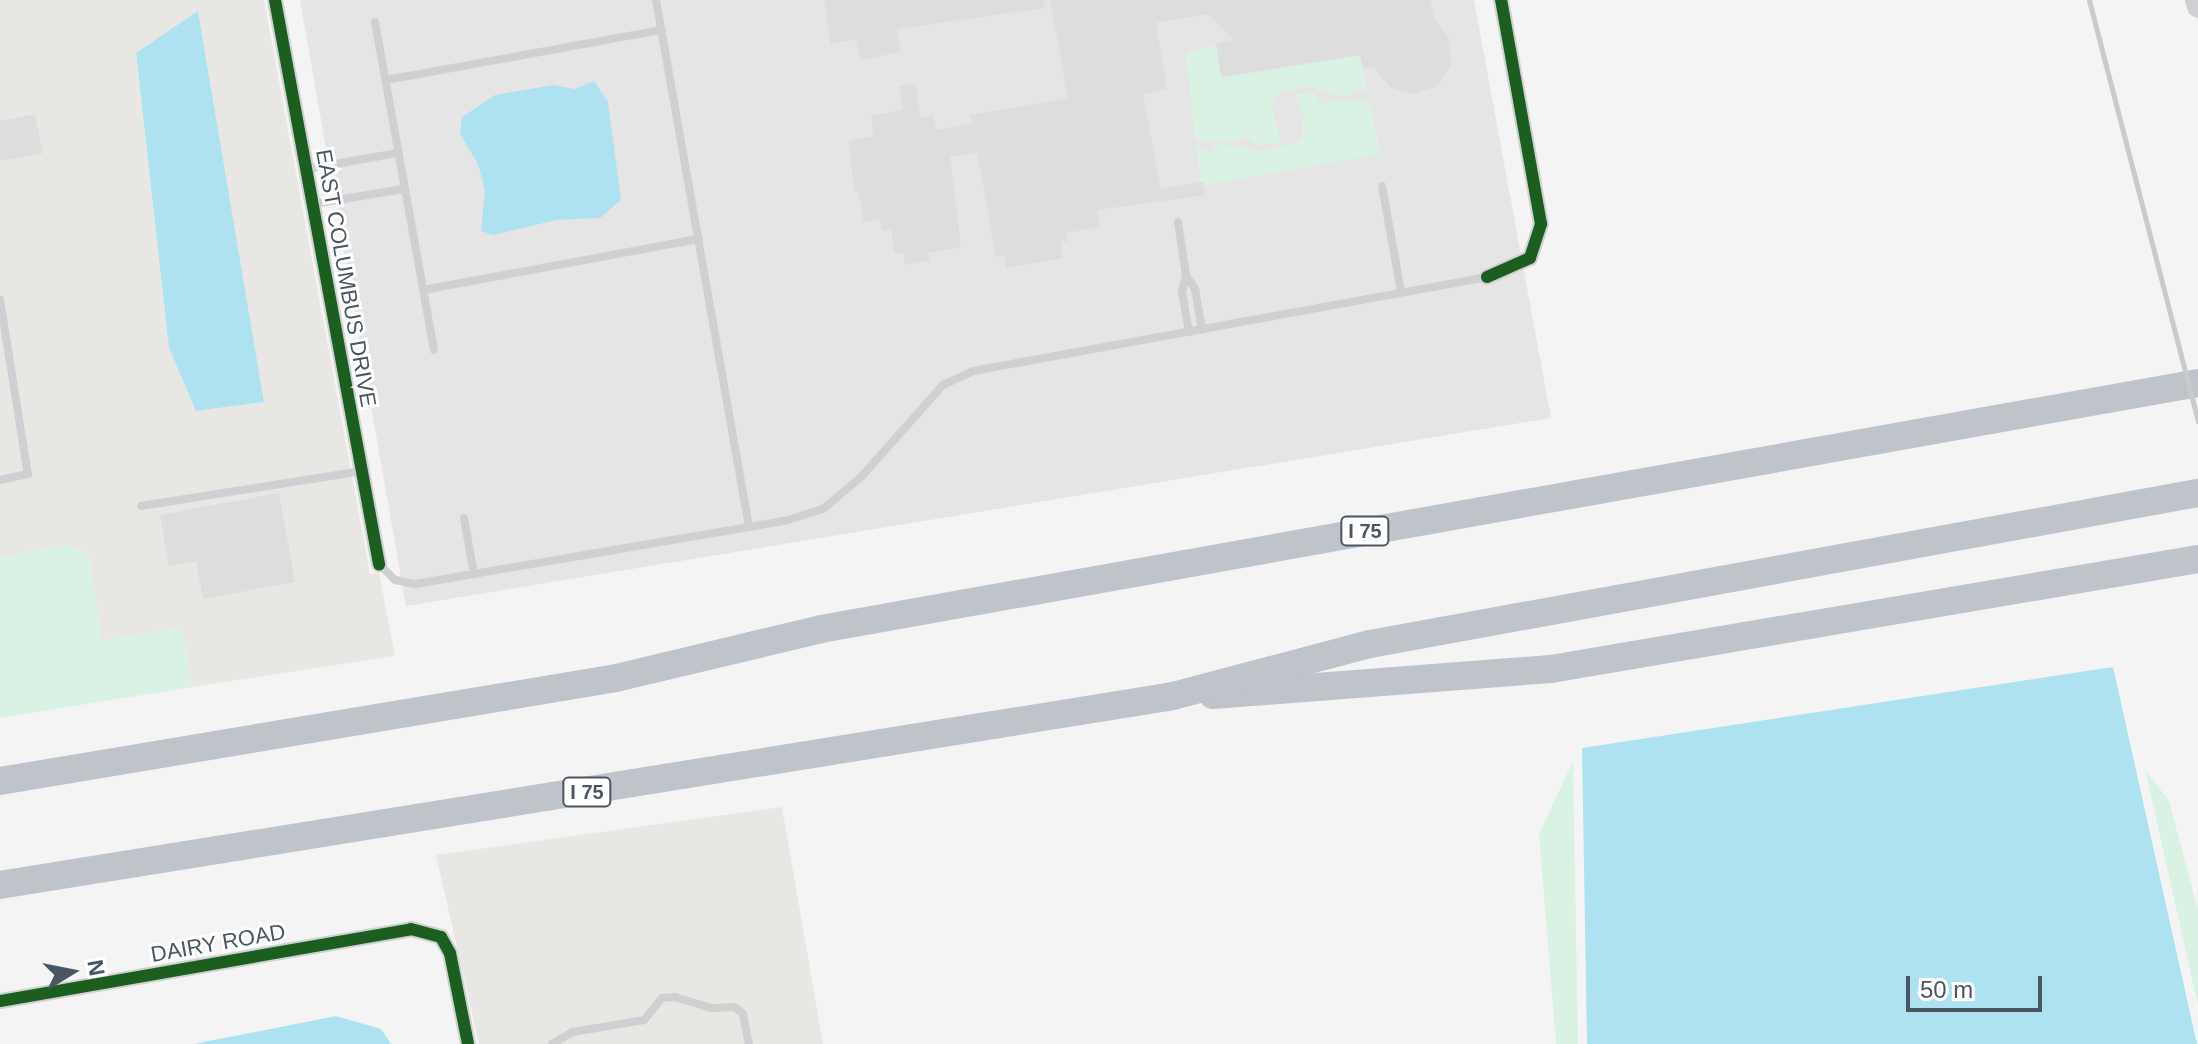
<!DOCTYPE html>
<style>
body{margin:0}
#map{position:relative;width:2198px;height:1044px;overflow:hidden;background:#f4f4f4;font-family:Helvetica,sans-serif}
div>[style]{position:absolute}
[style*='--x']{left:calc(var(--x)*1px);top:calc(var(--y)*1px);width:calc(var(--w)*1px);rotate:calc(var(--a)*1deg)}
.commercial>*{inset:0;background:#e8e7e3}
.education>*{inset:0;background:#e6e5e6}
.green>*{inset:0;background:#d9f2e3}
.water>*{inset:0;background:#aee2f0}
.building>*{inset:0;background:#ddddde}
.service>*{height:8px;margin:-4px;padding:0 4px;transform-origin:4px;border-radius:4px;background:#ced0d2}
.minor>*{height:16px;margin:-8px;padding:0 8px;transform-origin:8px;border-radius:8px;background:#ced0d2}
.secondary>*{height:22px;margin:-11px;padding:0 11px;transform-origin:11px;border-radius:11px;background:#ced0d4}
.motorway>*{height:28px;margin:-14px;padding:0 14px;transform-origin:14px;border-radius:14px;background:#bec4c9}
.rail>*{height:5px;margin:-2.5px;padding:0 2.5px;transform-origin:2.5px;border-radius:2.5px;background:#c9cacc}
.cycleway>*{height:12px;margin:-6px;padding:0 6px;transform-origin:6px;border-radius:6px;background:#1b5e20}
span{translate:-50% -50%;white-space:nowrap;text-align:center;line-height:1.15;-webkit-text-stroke:6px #fff;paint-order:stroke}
.shield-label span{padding:2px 6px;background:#fff;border:2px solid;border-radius:6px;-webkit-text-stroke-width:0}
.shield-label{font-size:20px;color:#4a5661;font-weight:700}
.street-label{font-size:22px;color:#4a5661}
.north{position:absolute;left:32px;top:932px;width:80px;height:80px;-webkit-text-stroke:6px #fff;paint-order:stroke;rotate:80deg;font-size:22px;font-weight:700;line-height:32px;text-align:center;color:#4a5661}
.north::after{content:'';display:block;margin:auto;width:28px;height:36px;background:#4a5661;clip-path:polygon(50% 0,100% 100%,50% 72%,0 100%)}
.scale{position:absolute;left:1906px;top:976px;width:136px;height:36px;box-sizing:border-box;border:4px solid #4a5661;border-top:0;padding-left:10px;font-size:24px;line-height:28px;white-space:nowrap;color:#4a5661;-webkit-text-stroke:6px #fff;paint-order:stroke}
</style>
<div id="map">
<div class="commercial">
<div style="clip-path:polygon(evenodd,0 0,264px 0,370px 574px,379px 573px,395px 656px,192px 687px,182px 627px,102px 641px,65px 544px,0 559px,0 0,198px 12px,264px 402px,196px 411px,169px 348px,136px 54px,198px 12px)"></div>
<div style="clip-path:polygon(782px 807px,823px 1044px,479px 1044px,436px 855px)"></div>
</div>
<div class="education">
<div style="clip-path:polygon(300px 0,1474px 0,1551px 418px,406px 606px)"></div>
</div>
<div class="green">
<div style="clip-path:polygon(1216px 46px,1222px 78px,1360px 55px,1368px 94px,1356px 88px,1346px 97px,1311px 87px,1282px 91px,1271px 102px,1281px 143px,1256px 145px,1245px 135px,1240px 141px,1195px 140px,1186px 52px)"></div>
<div style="clip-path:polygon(1295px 94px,1315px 94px,1322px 105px,1331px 100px,1370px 101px,1380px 154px,1201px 186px,1197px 147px,1210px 153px,1219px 144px,1265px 151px,1302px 140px,1303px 118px,1309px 116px,1302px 114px)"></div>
<div style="clip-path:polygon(65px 544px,89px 553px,102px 640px,182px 627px,192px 687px,0 718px,0 559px)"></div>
<div style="clip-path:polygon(1573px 761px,1578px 1044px,1556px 1044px,1539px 834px)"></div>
<div style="clip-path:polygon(2145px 769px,2169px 801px,2198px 910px,2198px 1006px)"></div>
</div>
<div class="water">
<div style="clip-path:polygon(198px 11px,264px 402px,196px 411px,169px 348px,136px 53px)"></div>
<div style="clip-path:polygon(594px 81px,608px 102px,621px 200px,600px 218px,556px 220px,493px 235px,481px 231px,485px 191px,478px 164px,460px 134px,462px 117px,495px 95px,553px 85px,575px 89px)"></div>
<div style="clip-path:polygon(2113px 667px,2197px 1044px,1587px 1044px,1582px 748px)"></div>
<div style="clip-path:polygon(336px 1016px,381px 1029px,391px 1044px,194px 1044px)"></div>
</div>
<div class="building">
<div style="clip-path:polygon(824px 0,1044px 0,1045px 8px,897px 29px,901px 52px,860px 60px,856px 39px,831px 44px)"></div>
<div style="clip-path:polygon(1050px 0,1430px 0,1434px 17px,1449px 38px,1451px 65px,1437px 86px,1413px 94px,1390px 87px,1373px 67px,1363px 69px,1360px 55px,1221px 77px,1216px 44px,1233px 40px,1207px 14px,1156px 23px,1167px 89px,1143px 94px,1161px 189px,1203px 182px,1206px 195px,1097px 210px,1101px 227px,1066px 233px,1068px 241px,1061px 242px,1063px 258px,1006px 268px,1004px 256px,996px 257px,977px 152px,950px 157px,961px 247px,928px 253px,930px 261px,905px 265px,903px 253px,894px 254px,891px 229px,882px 231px,880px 219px,864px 223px,858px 190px,854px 191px,849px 141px,874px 136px,871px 116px,903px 110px,899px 86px,915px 83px,921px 118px,933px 116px,936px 130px,972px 123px,970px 115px,1068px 98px)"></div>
<div style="clip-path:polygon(35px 114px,43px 153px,0 161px,0 121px)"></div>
<div style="clip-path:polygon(279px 493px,295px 582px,203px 599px,196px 561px,169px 566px,160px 515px)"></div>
</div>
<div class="service">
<div style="--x:656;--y:0;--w:535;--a:79.99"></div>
<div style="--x:375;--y:22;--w:333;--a:79.8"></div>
<div style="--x:386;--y:80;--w:280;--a:-10.3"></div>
<div style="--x:306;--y:169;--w:93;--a:-9.9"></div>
<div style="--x:1382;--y:186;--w:108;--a:79.8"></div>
<div style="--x:313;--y:204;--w:92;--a:-9.4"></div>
<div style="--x:1178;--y:222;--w:54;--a:81.4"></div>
<div style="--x:423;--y:290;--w:281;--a:-10.5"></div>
<div style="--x:0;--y:300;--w:176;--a:80.9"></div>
<div style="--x:28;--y:474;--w:29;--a:168"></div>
<div style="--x:1189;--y:332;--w:41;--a:-99.9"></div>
<div style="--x:1182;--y:292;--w:17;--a:-77"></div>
<div style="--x:1186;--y:275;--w:17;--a:57"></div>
<div style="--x:1195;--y:289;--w:41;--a:80.1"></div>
<div style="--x:141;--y:506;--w:224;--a:-9"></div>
<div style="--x:464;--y:518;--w:57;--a:79.9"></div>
<div style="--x:379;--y:564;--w:23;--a:45"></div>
<div style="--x:395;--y:580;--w:20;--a:11"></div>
<div style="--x:415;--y:584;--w:375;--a:-9.7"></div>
<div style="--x:785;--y:521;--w:40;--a:-18"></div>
<div style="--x:823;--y:509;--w:51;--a:-40.2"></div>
<div style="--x:862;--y:476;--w:122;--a:-48.3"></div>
<div style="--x:943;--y:385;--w:33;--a:-25"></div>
<div style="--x:973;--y:371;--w:523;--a:-10.36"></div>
<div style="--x:552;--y:1044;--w:24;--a:-30"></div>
<div style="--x:573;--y:1032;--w:72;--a:-9.6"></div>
<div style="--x:644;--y:1020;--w:28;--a:-51"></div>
<div style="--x:662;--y:998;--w:13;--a:-4"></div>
<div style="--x:675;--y:997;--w:39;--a:17"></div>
<div style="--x:712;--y:1008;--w:23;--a:-2"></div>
<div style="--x:735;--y:1007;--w:11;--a:41"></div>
<div style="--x:743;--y:1014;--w:31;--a:79"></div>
</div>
<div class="minor">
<div style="--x:275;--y:0;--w:574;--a:79.55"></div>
<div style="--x:1487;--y:277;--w:47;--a:-23.8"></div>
<div style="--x:1530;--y:258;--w:36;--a:-72"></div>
<div style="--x:1541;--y:224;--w:228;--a:-100.1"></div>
<div style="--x:0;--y:1001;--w:417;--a:-9.9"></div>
<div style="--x:411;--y:929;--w:31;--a:15"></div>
<div style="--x:441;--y:937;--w:18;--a:61"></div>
<div style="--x:450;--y:953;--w:93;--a:78.8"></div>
</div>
<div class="secondary">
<div style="--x:2196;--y:0;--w:7;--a:74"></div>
</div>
<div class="motorway">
<div style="--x:1213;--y:695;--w:339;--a:-4.4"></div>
<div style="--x:1551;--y:669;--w:656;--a:-9.65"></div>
<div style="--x:0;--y:781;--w:625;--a:-9.49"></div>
<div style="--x:616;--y:678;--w:211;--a:-13.4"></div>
<div style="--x:821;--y:629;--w:1399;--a:-10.13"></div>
<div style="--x:0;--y:885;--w:1188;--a:-9.15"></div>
<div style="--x:1173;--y:696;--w:204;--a:-14.8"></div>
<div style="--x:1370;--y:644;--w:842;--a:-10.34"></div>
</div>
<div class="rail">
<div style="--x:2089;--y:0;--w:435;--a:75.5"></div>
</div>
<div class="cycleway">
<div style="--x:275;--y:0;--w:574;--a:79.55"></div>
<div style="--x:1487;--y:277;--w:47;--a:-23.8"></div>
<div style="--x:1530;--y:258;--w:36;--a:-72"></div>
<div style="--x:1541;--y:224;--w:228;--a:-100.1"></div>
<div style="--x:0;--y:1001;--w:417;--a:-9.9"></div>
<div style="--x:411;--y:929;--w:31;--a:15"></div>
<div style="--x:441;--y:937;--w:18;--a:61"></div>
<div style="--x:450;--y:953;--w:93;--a:78.8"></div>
</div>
<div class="shield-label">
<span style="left:1365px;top:531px">I 75</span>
<span style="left:587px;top:792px">I 75</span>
</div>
<div class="street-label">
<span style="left:346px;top:278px;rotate:80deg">EAST COLUMBUS DRIVE</span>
<span style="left:218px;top:943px;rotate:-10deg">DAIRY ROAD</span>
</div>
<div class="north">N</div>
<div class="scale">50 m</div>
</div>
